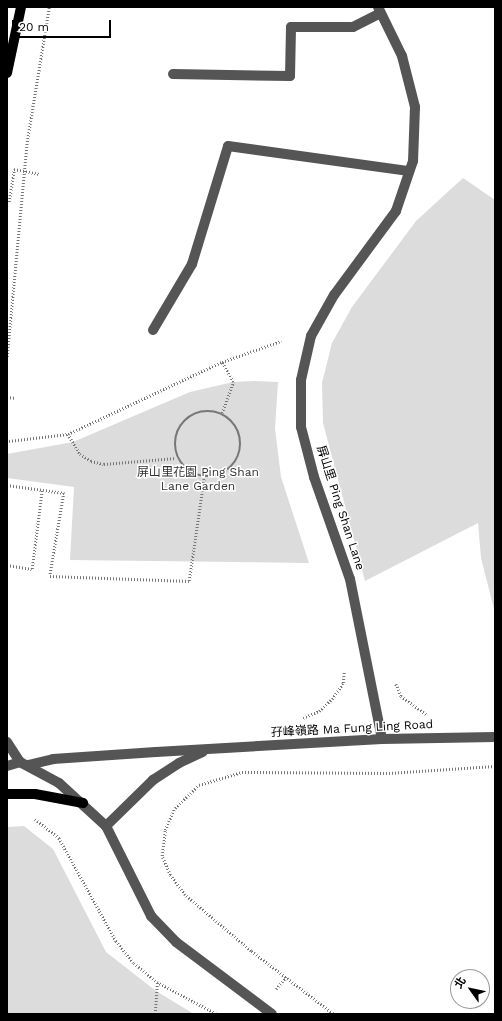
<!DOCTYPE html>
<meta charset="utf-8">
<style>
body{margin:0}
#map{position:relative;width:502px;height:1021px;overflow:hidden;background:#fff;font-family:"Work Sans","Noto Sans TC",sans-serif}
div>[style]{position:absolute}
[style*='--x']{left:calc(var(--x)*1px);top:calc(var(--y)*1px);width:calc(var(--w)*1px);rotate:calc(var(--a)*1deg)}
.green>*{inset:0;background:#dcdcdc}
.path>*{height:2.5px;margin-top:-1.25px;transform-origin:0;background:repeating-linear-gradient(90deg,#777 0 1px,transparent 0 3px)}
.path>.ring{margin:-1.25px;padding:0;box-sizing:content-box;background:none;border:2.5px solid #777;border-radius:50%}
.minor>*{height:10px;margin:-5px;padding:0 5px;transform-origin:5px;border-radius:5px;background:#555}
.major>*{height:10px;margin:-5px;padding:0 5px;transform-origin:5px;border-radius:5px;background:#000}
span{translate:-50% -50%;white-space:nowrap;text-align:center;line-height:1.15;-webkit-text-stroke:3px #fff;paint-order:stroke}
.park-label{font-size:12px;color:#333}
.street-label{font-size:12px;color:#000}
.frame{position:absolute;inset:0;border:8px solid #000;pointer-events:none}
.north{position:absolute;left:450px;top:969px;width:40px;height:40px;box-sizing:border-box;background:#fff;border:1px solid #999;border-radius:50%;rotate:303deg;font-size:11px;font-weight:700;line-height:16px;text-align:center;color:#000}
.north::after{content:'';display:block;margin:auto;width:14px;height:18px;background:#000;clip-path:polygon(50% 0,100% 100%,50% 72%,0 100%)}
.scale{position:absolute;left:12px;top:20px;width:99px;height:18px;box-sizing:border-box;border:2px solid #000;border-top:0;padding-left:5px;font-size:12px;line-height:14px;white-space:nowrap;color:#000;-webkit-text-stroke:3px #fff;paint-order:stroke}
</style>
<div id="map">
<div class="green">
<div style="clip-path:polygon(463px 178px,495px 200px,495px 613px,481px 558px,478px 523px,365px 581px,323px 423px,322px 383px,332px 343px,352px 307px,416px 221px)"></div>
<div style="clip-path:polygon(255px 381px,278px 382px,275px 429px,281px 477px,309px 563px,70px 560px,74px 487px,7px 478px,7px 454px,73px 442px,190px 392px,233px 382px)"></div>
<div style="clip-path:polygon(24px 826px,53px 849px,106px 952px,156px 991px,194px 1014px,7px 1014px,7px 827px)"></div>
</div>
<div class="path">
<div style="--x:9;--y:202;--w:33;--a:-81"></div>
<div style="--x:14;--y:169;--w:26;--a:11"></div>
<div style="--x:7;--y:357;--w:216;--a:-84.7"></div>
<div style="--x:27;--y:142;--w:137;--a:-80.7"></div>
<div style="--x:7;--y:397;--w:9;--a:6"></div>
<div class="ring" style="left:175px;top:411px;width:63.5px;height:63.5px"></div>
<div style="--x:222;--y:413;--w:33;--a:-70"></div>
<div style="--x:233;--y:382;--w:23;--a:-119"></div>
<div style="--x:68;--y:434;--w:23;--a:59"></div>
<div style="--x:80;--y:454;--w:13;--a:32"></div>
<div style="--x:91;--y:461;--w:13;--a:13"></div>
<div style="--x:104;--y:464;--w:72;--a:-4.8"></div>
<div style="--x:9;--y:441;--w:59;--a:-6.8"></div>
<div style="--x:68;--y:434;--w:170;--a:-25.1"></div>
<div style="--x:222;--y:362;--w:63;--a:-19.6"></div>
<div style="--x:7;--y:485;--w:58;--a:8"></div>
<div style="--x:64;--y:493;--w:84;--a:99.6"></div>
<div style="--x:50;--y:576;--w:139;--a:2.1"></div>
<div style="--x:189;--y:581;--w:104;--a:-81.7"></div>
<div style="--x:7;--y:565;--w:25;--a:9"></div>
<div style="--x:32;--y:569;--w:80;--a:-82.8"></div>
<div style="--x:396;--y:684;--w:13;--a:67"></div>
<div style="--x:401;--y:696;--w:32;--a:36"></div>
<div style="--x:303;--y:718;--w:17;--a:-24"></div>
<div style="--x:319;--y:711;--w:18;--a:-43"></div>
<div style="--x:332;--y:699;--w:19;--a:-55"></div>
<div style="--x:343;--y:683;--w:11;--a:-85"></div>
<div style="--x:35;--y:819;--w:31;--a:38"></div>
<div style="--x:59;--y:838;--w:118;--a:61"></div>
<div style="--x:116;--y:941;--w:28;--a:51"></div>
<div style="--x:134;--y:963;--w:30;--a:40"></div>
<div style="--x:157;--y:982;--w:68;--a:28.1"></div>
<div style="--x:276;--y:989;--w:16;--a:-50"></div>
<div style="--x:155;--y:1014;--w:32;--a:-86"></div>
<div style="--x:333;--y:1014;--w:103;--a:-142.5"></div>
<div style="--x:251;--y:951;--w:87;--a:-139.7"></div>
<div style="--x:185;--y:895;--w:25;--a:-127"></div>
<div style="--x:170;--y:875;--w:21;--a:-113"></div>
<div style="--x:162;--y:856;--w:26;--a:-83"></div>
<div style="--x:165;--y:830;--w:24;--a:-66"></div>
<div style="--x:175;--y:808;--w:33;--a:-44"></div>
<div style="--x:199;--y:785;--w:45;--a:-16.8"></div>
<div style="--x:242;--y:772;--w:147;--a:0.4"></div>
<div style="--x:389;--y:773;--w:106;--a:-3.8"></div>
</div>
<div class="minor">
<div style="--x:378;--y:7;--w:55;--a:63.9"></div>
<div style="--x:402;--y:56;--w:53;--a:75.7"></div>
<div style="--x:415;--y:107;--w:54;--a:92.1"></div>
<div style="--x:413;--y:161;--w:53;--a:108.8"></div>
<div style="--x:396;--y:211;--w:104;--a:126.4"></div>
<div style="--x:334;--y:295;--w:47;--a:119.3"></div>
<div style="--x:311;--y:336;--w:45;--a:102.8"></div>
<div style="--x:301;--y:380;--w:47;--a:90"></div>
<div style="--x:301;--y:427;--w:52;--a:75.4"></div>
<div style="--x:314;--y:477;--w:108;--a:70.6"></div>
<div style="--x:350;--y:579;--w:163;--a:78.7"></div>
<div style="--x:173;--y:74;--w:117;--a:1"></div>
<div style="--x:290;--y:76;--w:49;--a:-88.8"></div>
<div style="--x:291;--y:27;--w:62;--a:0"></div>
<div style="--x:353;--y:27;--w:31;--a:-27"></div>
<div style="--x:153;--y:330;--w:77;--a:-59.4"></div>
<div style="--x:192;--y:264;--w:123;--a:-73"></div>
<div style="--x:228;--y:146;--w:183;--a:7.9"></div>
<div style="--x:7;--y:742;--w:24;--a:57"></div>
<div style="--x:20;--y:762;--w:44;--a:28.3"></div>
<div style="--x:59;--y:783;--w:64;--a:42.5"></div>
<div style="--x:106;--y:826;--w:101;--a:63.4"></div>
<div style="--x:151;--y:916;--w:36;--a:46"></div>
<div style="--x:176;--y:942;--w:120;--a:36.9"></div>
<div style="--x:28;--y:765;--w:26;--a:-13"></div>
<div style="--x:53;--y:759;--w:103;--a:-3.9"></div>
<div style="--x:156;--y:752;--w:226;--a:-3.3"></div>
<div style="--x:382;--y:739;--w:113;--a:-1"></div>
<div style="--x:7;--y:766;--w:14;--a:-17"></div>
<div style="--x:106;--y:826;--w:66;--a:-44.4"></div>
<div style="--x:153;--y:780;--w:31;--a:-33"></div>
<div style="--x:179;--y:763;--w:26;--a:-25"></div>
</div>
<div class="major">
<div style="--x:7;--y:73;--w:67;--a:-78"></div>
<div style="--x:7;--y:794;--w:28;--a:0"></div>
<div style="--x:35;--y:794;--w:49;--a:10.6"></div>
</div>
<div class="park-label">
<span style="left:198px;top:480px">屏山里花園 Ping Shan<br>Lane Garden</span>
</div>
<div class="street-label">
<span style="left:340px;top:508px;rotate:72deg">屏山里 Ping Shan Lane</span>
<span style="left:352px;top:729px;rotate:-3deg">孖峰嶺路 Ma Fung Ling Road</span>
</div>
<div class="frame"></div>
<div class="north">北</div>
<div class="scale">20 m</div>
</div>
